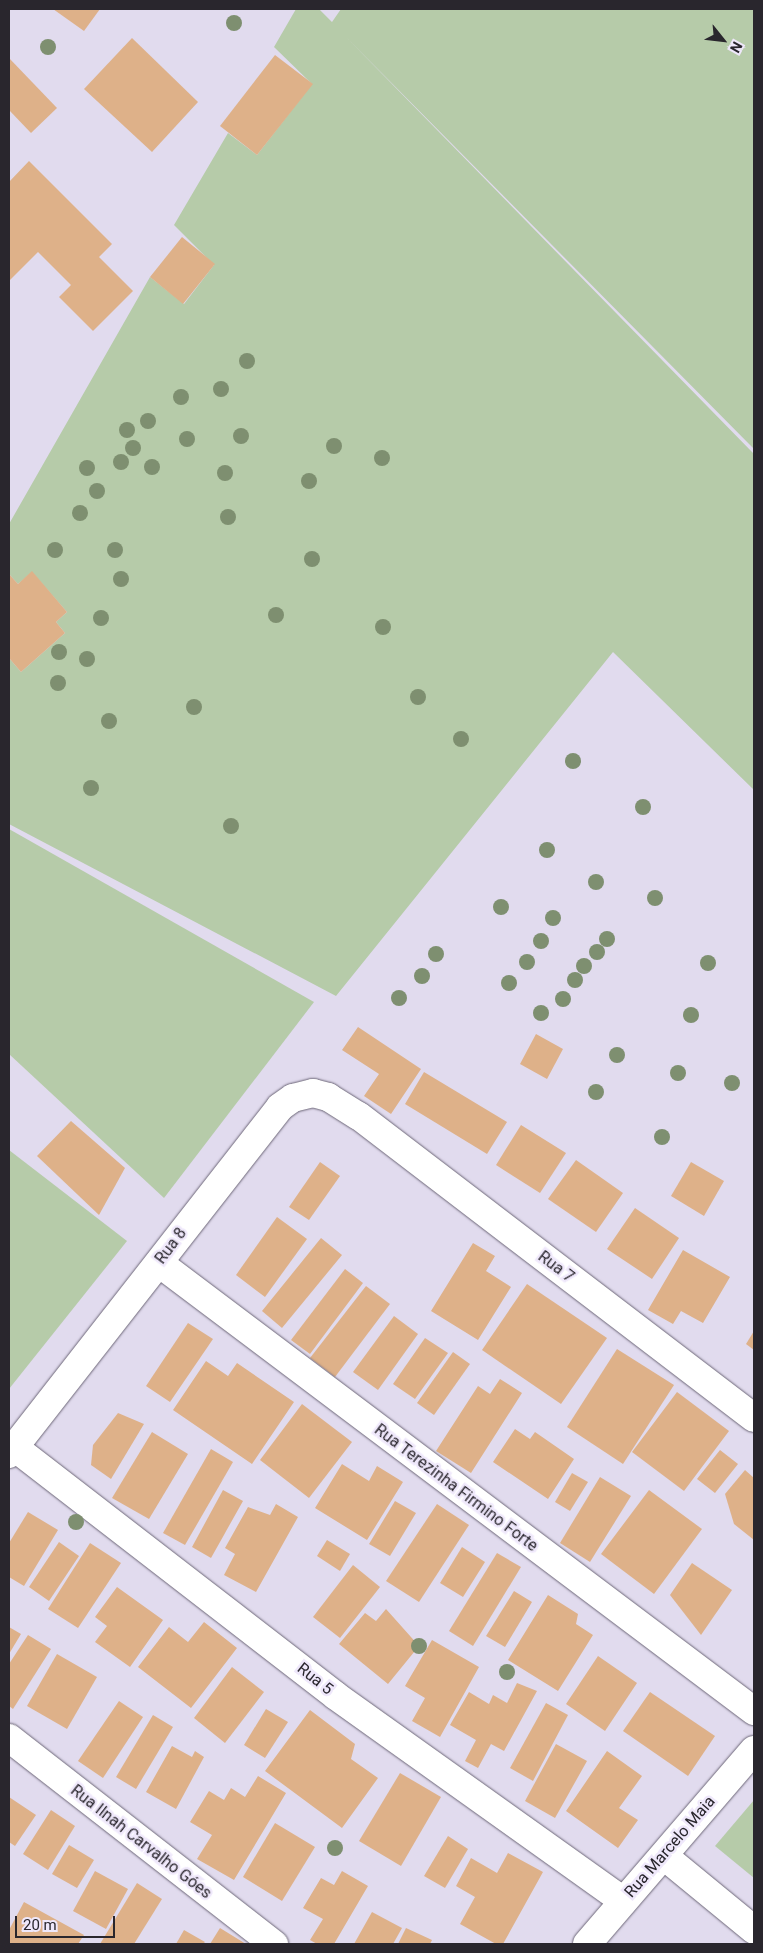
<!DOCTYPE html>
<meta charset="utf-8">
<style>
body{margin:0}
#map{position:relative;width:763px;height:1953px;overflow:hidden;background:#e1dbee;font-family:Roboto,sans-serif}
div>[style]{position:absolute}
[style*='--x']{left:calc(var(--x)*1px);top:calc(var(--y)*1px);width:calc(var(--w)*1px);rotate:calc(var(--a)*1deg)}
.green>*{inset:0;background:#b6cba9}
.building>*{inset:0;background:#deb189}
.roads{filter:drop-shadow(0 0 1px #6d6778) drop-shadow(0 0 1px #6d6778)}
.street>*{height:28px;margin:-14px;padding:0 14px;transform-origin:14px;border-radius:14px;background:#fff}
.trees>*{width:16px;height:16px;margin:-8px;border-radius:50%;background:#7e8f70}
span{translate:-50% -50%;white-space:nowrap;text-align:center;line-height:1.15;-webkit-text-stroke:5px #efe8fb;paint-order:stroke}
.street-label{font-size:16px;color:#29262d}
.frame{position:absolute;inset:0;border:10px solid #29262d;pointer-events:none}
.north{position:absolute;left:698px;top:15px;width:50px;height:50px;-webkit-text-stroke:4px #efe8fb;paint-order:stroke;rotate:119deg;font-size:14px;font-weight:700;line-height:20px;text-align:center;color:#29262d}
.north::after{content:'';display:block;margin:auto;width:18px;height:22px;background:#29262d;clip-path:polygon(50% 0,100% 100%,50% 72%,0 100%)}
.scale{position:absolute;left:15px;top:1916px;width:100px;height:22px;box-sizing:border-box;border:2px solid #29262d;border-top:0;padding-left:6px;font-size:15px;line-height:18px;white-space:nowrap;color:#29262d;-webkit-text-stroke:4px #efe8fb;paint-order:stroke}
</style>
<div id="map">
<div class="green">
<div style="clip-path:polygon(296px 9px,319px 9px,332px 22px,341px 9px,754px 9px,754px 449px,346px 37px,754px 454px,754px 790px,613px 652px,336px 996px,9px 824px,9px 658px,21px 672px,65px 633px,56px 622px,67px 612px,32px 572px,18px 584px,9px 574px,9px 524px,150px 277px,184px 304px,214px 265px,174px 225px,228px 133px,257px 155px,312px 84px,274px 47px)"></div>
<div style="clip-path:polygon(9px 829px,314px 1002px,164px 1198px,9px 1054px)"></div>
<div style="clip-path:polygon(9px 1150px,127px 1241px,9px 1389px)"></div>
<div style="clip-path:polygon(754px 1800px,754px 1878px,715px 1846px)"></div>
</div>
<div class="building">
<div style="clip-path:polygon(53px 9px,100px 9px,84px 31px)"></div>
<div style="clip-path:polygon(132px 38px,198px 102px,152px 152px,84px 89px)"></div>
<div style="clip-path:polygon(275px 55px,313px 84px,257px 155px,220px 126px)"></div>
<div style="clip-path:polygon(9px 58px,57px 108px,31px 133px,9px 110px)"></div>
<div style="clip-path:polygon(29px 161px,112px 244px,99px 257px,133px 291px,93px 331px,59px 297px,71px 285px,38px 252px,9px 281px,9px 182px)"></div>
<div style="clip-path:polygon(182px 237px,215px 264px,183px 304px,150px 277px)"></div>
<div style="clip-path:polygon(32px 571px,67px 612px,56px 622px,65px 633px,21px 672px,9px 658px,9px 574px,18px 584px)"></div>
<div style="clip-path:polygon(358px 1027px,421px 1069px,391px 1114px,364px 1096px,379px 1074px,342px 1050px)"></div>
<div style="clip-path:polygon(536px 1034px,563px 1049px,547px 1079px,520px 1064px)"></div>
<div style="clip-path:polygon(424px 1072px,507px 1122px,487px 1154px,405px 1104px)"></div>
<div style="clip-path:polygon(71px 1121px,125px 1168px,99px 1215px,37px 1156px)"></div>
<div style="clip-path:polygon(521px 1125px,566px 1153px,540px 1193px,496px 1165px)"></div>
<div style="clip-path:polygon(576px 1160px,623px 1193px,596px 1232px,548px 1199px)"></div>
<div style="clip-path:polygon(320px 1162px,340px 1176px,309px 1220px,289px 1207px)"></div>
<div style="clip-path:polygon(691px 1162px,724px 1181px,704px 1216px,671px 1196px)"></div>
<div style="clip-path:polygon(635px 1208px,679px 1238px,652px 1279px,607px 1249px)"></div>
<div style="clip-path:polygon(277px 1217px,307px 1239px,265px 1297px,236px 1275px)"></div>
<div style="clip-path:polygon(321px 1238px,342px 1255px,282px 1328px,262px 1311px)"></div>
<div style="clip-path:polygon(473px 1243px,495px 1256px,486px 1271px,511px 1287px,478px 1340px,431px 1311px)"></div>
<div style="clip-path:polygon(683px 1250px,730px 1277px,703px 1323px,681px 1311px,673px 1324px,648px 1310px)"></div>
<div style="clip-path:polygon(345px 1269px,363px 1283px,310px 1354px,291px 1340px)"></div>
<div style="clip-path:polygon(527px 1284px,607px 1338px,561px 1404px,482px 1350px)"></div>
<div style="clip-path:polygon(366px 1286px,390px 1304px,335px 1377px,310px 1358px)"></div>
<div style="clip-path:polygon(394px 1316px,418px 1334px,378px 1390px,353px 1372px)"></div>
<div style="clip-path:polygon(188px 1323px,213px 1339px,170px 1402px,146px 1386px)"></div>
<div style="clip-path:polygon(754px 1331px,754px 1350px,746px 1344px)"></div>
<div style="clip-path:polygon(425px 1338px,448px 1353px,415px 1399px,393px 1384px)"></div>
<div style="clip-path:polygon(617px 1349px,674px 1385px,623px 1464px,567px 1427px)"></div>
<div style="clip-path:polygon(453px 1352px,470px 1364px,434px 1415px,417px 1403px)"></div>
<div style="clip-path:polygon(206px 1361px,228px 1376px,237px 1363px,294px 1402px,252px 1464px,173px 1410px)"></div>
<div style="clip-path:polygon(500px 1379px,522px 1393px,471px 1473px,436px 1451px,478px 1386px,490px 1394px)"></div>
<div style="clip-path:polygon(677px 1392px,729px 1431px,684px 1491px,632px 1452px)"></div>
<div style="clip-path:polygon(302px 1404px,352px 1442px,309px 1498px,260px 1460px)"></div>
<div style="clip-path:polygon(118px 1413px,144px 1424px,111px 1479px,91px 1465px,93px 1445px)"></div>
<div style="clip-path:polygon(515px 1429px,530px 1439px,535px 1432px,574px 1459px,548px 1499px,493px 1462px)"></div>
<div style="clip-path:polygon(152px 1432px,188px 1454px,149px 1519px,112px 1498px)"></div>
<div style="clip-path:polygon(211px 1449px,233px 1462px,185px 1545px,163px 1533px)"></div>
<div style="clip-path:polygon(720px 1450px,738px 1464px,715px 1493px,697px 1479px)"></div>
<div style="clip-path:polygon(342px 1464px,369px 1481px,377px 1466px,403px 1482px,367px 1540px,315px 1508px)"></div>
<div style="clip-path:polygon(745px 1470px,754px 1478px,754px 1540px,734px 1524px,725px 1494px)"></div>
<div style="clip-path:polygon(572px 1473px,588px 1482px,570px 1511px,555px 1502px)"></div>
<div style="clip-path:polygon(600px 1477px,631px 1496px,590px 1562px,560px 1543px)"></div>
<div style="clip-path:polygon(223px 1490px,243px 1501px,211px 1558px,192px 1547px)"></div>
<div style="clip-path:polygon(649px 1490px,702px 1529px,654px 1594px,601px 1554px)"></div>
<div style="clip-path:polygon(395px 1501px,416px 1513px,390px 1556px,369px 1544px)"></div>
<div style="clip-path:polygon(276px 1504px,298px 1517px,256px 1592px,224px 1575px,235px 1554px,225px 1548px,248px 1507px,270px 1515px)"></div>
<div style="clip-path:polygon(437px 1504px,469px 1525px,419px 1602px,386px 1581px)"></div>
<div style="clip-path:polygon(28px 1512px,58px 1530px,24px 1586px,9px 1577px,9px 1543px)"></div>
<div style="clip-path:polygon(327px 1540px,350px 1554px,340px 1571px,317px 1556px)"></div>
<div style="clip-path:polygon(59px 1542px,79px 1556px,49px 1601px,29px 1587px)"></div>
<div style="clip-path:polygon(90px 1543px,121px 1563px,78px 1628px,48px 1609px)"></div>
<div style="clip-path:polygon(462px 1547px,485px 1562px,463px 1597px,440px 1583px)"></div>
<div style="clip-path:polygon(497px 1553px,521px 1567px,473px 1646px,449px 1631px)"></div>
<div style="clip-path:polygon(692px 1563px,732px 1590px,701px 1635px,670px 1595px)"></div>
<div style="clip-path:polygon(353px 1565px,380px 1587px,340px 1638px,313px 1617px)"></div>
<div style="clip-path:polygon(117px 1587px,163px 1620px,130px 1667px,95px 1642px,107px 1626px,95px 1617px)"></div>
<div style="clip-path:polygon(514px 1591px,532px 1602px,505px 1647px,486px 1636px)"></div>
<div style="clip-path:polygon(548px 1595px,578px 1614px,576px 1624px,593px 1635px,558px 1691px,508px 1660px)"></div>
<div style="clip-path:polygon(386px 1609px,419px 1646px,388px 1684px,339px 1644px,365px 1613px,376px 1621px)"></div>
<div style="clip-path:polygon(204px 1622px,237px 1648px,191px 1708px,138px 1667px,169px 1627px,188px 1642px)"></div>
<div style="clip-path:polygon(9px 1627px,21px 1634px,9px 1654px)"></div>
<div style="clip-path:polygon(28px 1635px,51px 1649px,13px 1709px,9px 1706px,9px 1664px)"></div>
<div style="clip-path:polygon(432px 1640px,479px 1667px,440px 1737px,412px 1721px,425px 1698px,405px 1686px)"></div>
<div style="clip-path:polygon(57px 1654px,97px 1677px,67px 1729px,27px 1706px)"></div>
<div style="clip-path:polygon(598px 1656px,637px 1683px,605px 1731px,566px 1704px)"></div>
<div style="clip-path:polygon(232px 1667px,264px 1692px,225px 1743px,194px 1718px)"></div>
<div style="clip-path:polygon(517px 1683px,537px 1691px,504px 1751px,491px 1744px,478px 1768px,465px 1761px,476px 1740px,450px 1725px,469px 1692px,489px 1704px,493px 1695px,507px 1703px)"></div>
<div style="clip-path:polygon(650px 1692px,715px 1736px,688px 1776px,623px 1731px)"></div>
<div style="clip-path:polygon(119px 1701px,143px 1717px,103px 1778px,78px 1761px)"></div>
<div style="clip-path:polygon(546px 1703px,568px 1715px,533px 1781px,510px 1768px)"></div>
<div style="clip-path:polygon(266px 1709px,288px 1722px,265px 1758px,244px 1745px)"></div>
<div style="clip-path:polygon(310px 1710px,355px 1744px,351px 1759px,378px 1778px,342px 1828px,265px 1771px)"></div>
<div style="clip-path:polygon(153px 1715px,173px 1727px,136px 1789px,116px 1777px)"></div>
<div style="clip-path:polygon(556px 1744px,587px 1761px,555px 1818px,525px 1801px)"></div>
<div style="clip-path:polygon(172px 1746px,192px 1757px,195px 1751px,204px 1757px,176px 1809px,146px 1792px)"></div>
<div style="clip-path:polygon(607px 1751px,642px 1776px,619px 1808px,638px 1820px,618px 1848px,566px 1811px)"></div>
<div style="clip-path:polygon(400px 1773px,441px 1797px,401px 1866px,359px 1841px)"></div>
<div style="clip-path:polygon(258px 1776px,286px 1793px,234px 1880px,197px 1859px,212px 1835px,190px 1822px,209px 1791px,224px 1800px,231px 1788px,245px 1797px)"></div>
<div style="clip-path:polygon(9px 1797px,36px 1815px,15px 1846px,9px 1842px)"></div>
<div style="clip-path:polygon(51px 1810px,75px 1826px,48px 1870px,23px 1854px)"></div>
<div style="clip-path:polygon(275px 1823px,315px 1847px,282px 1901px,243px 1877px)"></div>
<div style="clip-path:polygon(448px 1836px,468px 1849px,445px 1888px,424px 1876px)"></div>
<div style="clip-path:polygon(69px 1845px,94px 1860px,77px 1888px,52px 1874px)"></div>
<div style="clip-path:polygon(508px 1853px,543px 1872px,503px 1944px,496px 1944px,460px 1924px,475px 1897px,456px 1886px,471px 1858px,497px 1873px)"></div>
<div style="clip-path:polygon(95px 1871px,128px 1889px,106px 1929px,73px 1911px)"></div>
<div style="clip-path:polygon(342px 1871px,368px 1886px,334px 1944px,317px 1944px,310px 1940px,323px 1919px,303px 1908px,321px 1878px,334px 1885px)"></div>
<div style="clip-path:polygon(137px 1883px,162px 1899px,134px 1944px,100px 1944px)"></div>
<div style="clip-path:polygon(24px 1902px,84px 1935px,78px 1944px,9px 1944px,9px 1930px)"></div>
<div style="clip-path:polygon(372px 1912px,402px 1928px,393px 1944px,354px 1944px)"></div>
<div style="clip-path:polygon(220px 1928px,246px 1944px,210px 1944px)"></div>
<div style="clip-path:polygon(406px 1928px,432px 1940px,430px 1944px,398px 1944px)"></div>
<div style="clip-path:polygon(184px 1930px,205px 1942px,203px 1944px,176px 1944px)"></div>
</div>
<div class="roads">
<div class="street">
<div style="--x:159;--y:1263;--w:745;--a:36.98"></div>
<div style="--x:14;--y:1447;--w:407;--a:37.7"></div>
<div style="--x:336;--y:1696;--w:353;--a:35.5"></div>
<div style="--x:9;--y:1454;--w:440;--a:-52"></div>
<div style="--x:280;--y:1107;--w:16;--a:-35"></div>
<div style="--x:293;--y:1098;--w:21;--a:-14"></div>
<div style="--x:313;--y:1093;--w:16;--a:15"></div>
<div style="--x:328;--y:1097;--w:36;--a:32"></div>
<div style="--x:359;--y:1116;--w:497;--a:37.4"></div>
<div style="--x:9;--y:1738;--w:336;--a:37.9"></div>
<div style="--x:664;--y:1856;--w:117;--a:39.4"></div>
<div style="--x:587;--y:1944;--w:256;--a:-49.3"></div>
</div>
</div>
<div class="trees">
<div style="left:234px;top:23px"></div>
<div style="left:48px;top:47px"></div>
<div style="left:247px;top:361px"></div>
<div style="left:221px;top:389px"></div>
<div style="left:181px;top:397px"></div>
<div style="left:148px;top:421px"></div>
<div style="left:127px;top:430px"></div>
<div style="left:241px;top:436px"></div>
<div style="left:187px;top:439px"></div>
<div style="left:334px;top:446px"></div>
<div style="left:133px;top:448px"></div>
<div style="left:382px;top:458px"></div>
<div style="left:121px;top:462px"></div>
<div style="left:152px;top:467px"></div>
<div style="left:87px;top:468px"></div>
<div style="left:225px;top:473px"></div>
<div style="left:309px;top:481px"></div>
<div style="left:97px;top:491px"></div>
<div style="left:80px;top:513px"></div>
<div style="left:228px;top:517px"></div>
<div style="left:55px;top:550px"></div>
<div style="left:115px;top:550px"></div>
<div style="left:312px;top:559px"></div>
<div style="left:121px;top:579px"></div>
<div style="left:276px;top:615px"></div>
<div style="left:101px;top:618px"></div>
<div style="left:383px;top:627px"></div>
<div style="left:59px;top:652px"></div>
<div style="left:87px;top:659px"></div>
<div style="left:58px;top:683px"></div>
<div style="left:418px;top:697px"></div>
<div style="left:194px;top:707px"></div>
<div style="left:109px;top:721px"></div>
<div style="left:461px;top:739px"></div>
<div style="left:573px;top:761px"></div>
<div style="left:91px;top:788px"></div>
<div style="left:643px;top:807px"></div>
<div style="left:231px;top:826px"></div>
<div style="left:547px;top:850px"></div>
<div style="left:596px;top:882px"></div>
<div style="left:655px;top:898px"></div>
<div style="left:501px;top:907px"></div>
<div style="left:553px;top:918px"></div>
<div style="left:607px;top:939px"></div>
<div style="left:541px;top:941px"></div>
<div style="left:597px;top:952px"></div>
<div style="left:436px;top:954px"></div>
<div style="left:527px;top:962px"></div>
<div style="left:708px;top:963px"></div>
<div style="left:584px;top:966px"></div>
<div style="left:422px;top:976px"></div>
<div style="left:575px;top:980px"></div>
<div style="left:509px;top:983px"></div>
<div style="left:399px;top:998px"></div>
<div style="left:563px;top:999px"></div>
<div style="left:541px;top:1013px"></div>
<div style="left:691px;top:1015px"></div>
<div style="left:617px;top:1055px"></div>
<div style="left:678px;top:1073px"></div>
<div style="left:732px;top:1083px"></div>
<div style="left:596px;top:1092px"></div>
<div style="left:662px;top:1137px"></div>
<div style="left:76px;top:1522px"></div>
<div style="left:419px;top:1646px"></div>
<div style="left:507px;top:1672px"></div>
<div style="left:335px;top:1848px"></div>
</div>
<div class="street-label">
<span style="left:171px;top:1246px;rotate:-53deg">Rua 8</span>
<span style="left:556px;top:1267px;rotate:37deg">Rua 7</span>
<span style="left:456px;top:1488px;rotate:37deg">Rua Terezinha Firmino Forte</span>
<span style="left:315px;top:1679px;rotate:38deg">Rua 5</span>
<span style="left:141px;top:1842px;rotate:38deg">Rua Ilnah Carvalho Góes</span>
<span style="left:670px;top:1847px;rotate:-49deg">Rua Marcelo Maia</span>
</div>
<div class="frame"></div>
<div class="north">N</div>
<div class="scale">20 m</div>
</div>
